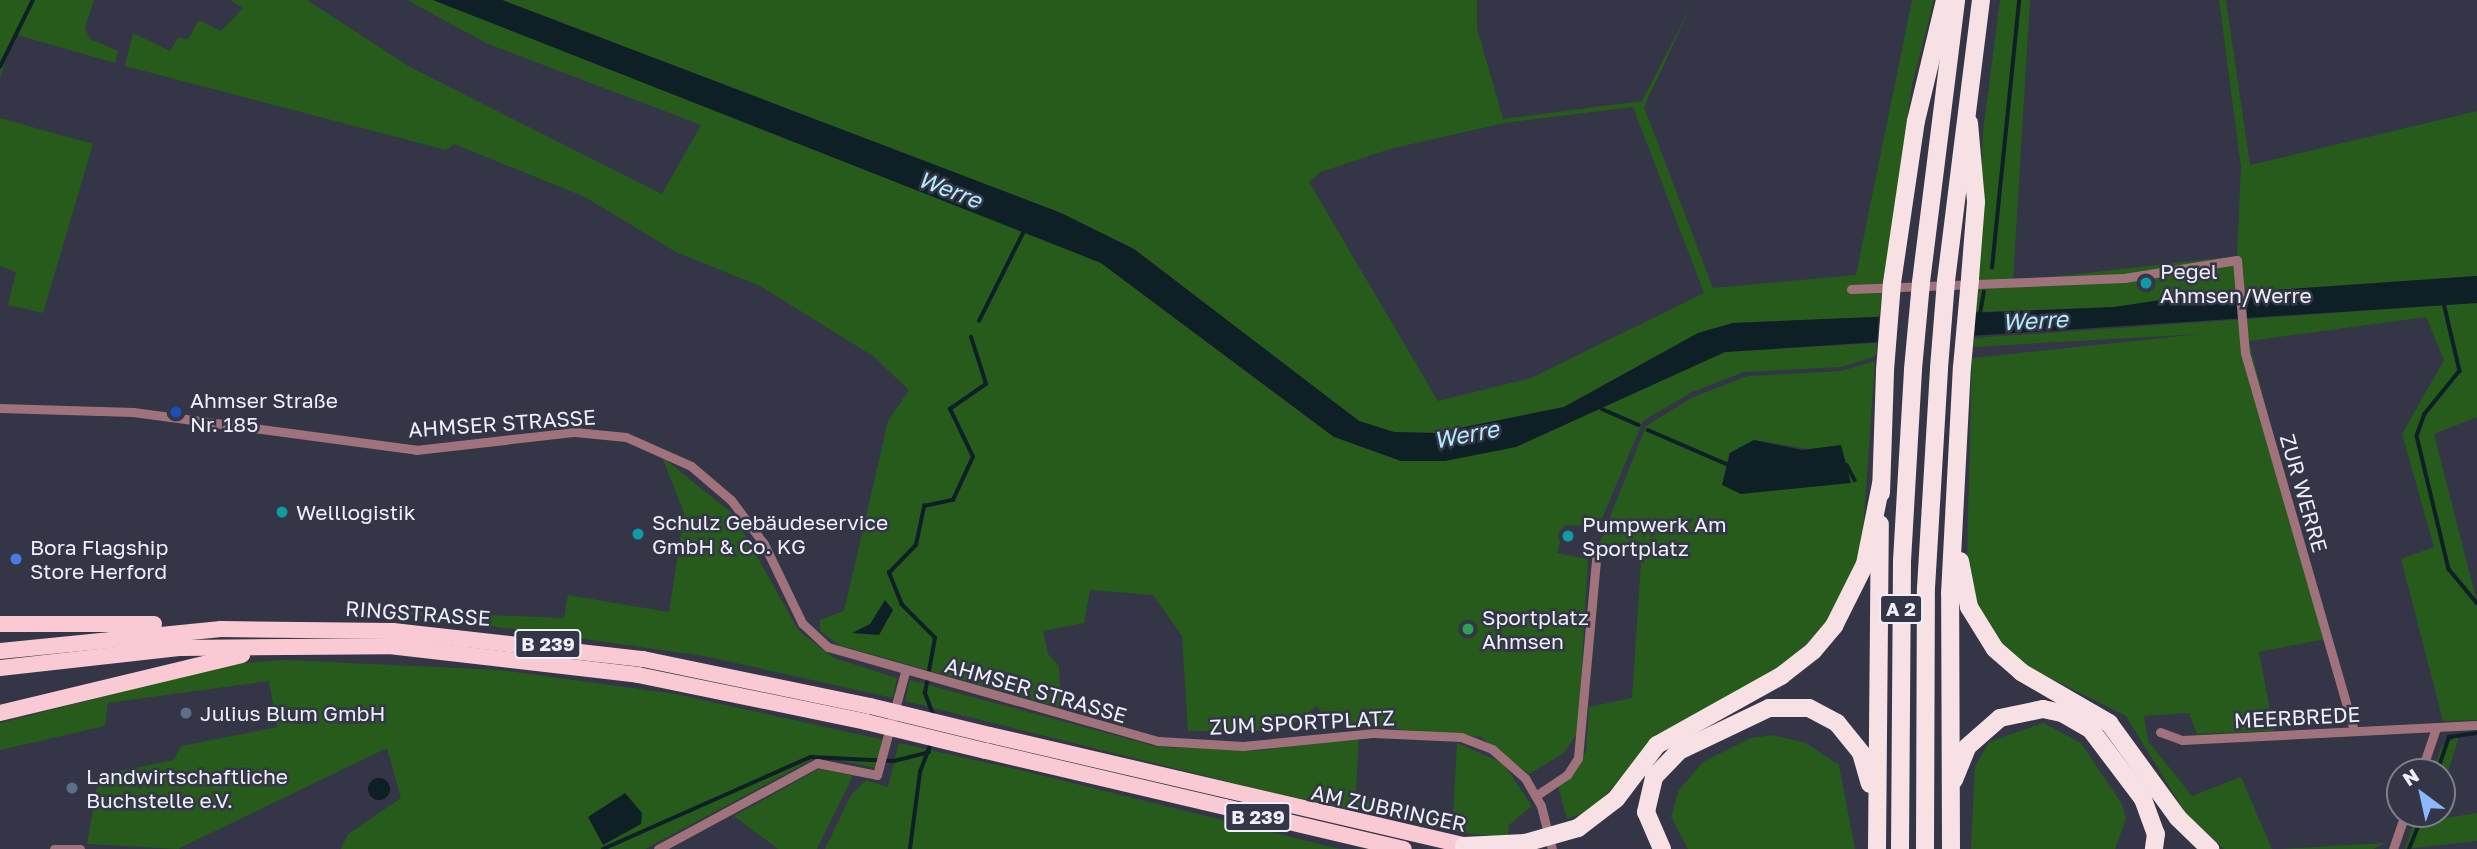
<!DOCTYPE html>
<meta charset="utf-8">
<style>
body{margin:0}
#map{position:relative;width:2477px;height:849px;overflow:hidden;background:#343546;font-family:"Golos Text",sans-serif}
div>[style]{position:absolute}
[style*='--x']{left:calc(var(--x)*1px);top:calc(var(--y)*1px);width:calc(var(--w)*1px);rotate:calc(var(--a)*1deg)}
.green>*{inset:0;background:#265b1b}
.water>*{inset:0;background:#0e2026}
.round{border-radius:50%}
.pier>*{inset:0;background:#343546}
.stream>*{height:3.5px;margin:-1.75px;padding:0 1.75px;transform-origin:1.75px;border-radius:1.75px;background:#0e2026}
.minor>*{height:9px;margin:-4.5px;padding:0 4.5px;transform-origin:4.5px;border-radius:4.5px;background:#a0737c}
.trunk>*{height:16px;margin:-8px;padding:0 8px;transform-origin:8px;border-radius:8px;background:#facad4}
.motorway>*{height:18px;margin:-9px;padding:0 9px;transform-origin:9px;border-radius:9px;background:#f8e1e5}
.trunk-bridge>*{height:16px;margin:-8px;padding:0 8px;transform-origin:8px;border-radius:8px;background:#facad4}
.motorway-bridge>*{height:18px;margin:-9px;padding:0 9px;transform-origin:9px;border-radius:9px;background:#f8e1e5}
.dots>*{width:19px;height:19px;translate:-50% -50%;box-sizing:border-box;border:4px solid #343546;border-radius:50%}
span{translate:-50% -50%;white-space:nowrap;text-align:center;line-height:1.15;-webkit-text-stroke:5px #343546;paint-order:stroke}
.shield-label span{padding:2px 5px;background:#343546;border:2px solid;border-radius:5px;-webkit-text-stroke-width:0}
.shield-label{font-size:19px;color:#edeffa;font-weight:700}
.poi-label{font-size:21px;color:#edeffa}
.left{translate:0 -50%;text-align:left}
.street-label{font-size:21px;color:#edeffa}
.water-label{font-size:23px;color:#b2ecfe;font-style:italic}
.north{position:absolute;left:2386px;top:758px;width:70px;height:70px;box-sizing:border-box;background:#343546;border:2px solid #7e7f8e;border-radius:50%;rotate:327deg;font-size:19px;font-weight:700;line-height:28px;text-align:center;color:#edeffa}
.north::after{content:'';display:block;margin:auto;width:24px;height:32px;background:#8cb9fc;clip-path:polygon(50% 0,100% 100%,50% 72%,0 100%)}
</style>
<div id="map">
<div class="green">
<div style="clip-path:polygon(0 0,94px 0,85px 28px,90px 39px,118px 51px,115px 63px,14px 34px,0 78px)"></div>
<div style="clip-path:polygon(230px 0,307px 0,410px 67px,662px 194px,701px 125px,488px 44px,407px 0,433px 0,961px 205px,1101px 263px,1334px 437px,1516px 447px,1725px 352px,1877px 343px,1876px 356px,1842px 367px,1744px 372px,1692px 392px,1643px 421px,1599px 526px,1565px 525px,1557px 553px,1588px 559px,1578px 732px,1564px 753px,1529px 774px,1481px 737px,1347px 724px,1326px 718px,1317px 706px,1295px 723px,1251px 732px,1188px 731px,1182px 636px,1153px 595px,1090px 590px,1084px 623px,1043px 631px,1048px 654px,1059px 666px,1061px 708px,839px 645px,820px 631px,820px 620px,844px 611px,888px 421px,909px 390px,873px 356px,760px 286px,676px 252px,585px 197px,454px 144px,446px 150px,125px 66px,133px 33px,170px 51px,178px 38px,188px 39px,199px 20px,221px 31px,243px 8px)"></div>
<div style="clip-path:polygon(evenodd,502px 0,1477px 0,1477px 28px,1503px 119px,1642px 101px,1694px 0,1644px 107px,1713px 288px,1856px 275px,1912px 0,1934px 0,1912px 85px,1879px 317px,1733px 323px,1698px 333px,1564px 407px,1435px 433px,1394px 432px,1359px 421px,1134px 249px,1061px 213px,502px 0,1633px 107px,1704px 293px,1531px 378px,1438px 401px,1309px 182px,1321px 172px,1390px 149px,1504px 123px,1633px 107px)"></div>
<div style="clip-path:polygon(2000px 0,2030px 0,2013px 281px,2237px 256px,2241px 167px,2219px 0,2226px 0,2250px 165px,2477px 111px,2477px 276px,2188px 296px,2114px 307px,1976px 312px,1983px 132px)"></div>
<div style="clip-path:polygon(0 118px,93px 144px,43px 313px,8px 305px,16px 272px,0 266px)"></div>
<div style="clip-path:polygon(2477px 303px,2477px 417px,2434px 434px,2477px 602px,2477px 720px,2443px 721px,2401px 559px,2434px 547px,2402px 434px,2444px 360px,2426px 317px,2249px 341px,2269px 420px,2263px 421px,2325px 639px,2259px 652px,2274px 731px,2197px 734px,2189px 713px,2144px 716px,2148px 741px,2192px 796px,2241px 777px,2272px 849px,2224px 849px,2186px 814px,2126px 716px,2028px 667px,2000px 641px,1976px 601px,1967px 559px,1972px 358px,2200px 334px,1973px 347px,1974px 338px)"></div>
<div style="clip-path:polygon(evenodd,1875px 361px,1862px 547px,1850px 584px,1821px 631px,1777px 670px,1663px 732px,1592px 810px,1567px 819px,1558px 786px,1586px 752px,1589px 707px,1632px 698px,1641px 563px,1630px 548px,1598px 547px,1646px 426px,1693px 397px,1748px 376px,1841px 371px,1875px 361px,1754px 440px,1809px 449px,1722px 485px,1729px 453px,1754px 440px)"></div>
<div style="clip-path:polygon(662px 457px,733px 514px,799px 631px,834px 658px,897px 678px,893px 698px,704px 656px,385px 611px,564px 618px,568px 595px,669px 612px,684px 513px)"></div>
<div style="clip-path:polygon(285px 660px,501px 670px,676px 694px,884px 740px,875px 768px,819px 756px,645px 849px,341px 849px,348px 834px,401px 798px,387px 748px,178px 849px,87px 844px,99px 775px,174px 760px,181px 746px,277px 727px,269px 681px,108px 703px,105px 726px,0 750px,0 723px,231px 664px)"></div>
<div style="clip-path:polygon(910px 680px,1158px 747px,1256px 751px,1359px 738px,1356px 791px,1361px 800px,1453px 816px,1457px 743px,1503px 763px,1532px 806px,1509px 825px,1508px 837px,1463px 833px,1270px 792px,905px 701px)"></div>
<div style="clip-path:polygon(2043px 723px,2081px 743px,2122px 804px,2126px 819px,2115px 849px,1971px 849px,1975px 766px,1989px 742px)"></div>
<div style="clip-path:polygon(1773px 735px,1806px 743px,1839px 765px,1855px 849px,1688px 849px,1671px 817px,1679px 790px,1703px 762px,1751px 738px)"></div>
<div style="clip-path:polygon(2459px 736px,2442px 791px,2442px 772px,2432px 772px,2442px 746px)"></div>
<div style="clip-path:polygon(899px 743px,1028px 772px,1340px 849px,825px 849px,851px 795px,866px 780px,888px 787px)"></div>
<div style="clip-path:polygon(819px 769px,853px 776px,817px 849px,778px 849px,734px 816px)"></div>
<div style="clip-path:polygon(2477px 813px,2477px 841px,2405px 849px,2417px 814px,2435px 814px,2433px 820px)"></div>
<div style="clip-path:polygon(2386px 843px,2373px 849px,2277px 849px)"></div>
</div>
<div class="water">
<div style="clip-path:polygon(433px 0,502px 0,1061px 213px,1134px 249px,1359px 421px,1394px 432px,1435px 433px,1564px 407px,1698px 333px,1733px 323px,2114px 307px,2188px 296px,2477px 276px,2477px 303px,1725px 352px,1516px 447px,1445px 461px,1401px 461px,1334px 437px,1101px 263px)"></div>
<div style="clip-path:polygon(1754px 440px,1802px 450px,1841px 445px,1851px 483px,1741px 494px,1722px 485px,1730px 453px)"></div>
<div style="clip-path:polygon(885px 600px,893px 610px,879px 635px,852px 633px,870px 624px)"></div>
<div class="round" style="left:368px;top:778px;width:22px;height:22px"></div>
<div style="clip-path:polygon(625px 793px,642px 813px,641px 824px,603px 845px,588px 817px)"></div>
</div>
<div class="pier">
<div style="clip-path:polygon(1976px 309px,1974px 341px,1877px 347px,1879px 314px)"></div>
</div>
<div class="stream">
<div style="--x:0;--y:67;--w:75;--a:-63.8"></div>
<div style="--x:1992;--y:268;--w:269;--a:-84.2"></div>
<div style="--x:2444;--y:303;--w:70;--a:76.8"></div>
<div style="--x:2460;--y:371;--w:55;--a:129.1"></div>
<div style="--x:2425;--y:414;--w:23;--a:110"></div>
<div style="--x:2417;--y:436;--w:137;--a:76.5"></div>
<div style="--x:2449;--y:569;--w:44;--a:50.5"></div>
<div style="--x:1980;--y:314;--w:22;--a:-80"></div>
<div style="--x:979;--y:321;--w:103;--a:-63.4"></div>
<div style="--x:1602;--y:409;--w:40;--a:23.4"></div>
<div style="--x:1648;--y:430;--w:88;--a:23.4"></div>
<div style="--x:1847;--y:465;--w:17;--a:62"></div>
<div style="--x:934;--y:717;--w:26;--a:-111"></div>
<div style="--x:925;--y:693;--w:56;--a:-79.7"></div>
<div style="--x:935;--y:638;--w:47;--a:-135"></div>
<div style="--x:902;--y:605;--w:35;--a:-112"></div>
<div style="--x:889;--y:573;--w:39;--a:-46"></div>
<div style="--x:916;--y:545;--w:40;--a:-78"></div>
<div style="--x:924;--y:506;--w:30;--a:-12"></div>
<div style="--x:953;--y:500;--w:47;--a:-65.1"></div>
<div style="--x:973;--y:457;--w:53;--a:-115.6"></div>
<div style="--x:950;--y:409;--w:44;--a:-34.8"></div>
<div style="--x:986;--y:384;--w:49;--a:-107.7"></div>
<div style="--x:2437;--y:772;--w:37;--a:-71"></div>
<div style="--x:2449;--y:737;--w:28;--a:-8"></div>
<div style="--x:603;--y:849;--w:227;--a:-23.9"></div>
<div style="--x:811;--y:757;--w:83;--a:2.8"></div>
<div style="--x:894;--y:761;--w:36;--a:-14"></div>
<div style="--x:910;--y:849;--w:78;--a:-82.6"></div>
<div style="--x:920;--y:772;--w:33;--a:-69"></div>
<div style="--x:2409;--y:849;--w:38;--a:-68"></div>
</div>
<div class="minor">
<div style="--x:1851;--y:289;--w:273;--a:-2.3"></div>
<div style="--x:2124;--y:278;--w:114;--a:-9.1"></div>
<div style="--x:2237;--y:260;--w:93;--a:85.1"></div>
<div style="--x:2245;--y:353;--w:393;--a:73.9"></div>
<div style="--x:0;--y:408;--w:133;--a:1.7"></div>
<div style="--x:133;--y:412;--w:286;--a:7.6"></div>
<div style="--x:416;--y:450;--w:160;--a:-6.5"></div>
<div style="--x:575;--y:432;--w:51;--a:5.6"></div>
<div style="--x:626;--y:437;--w:71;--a:24"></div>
<div style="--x:691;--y:466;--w:52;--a:40.4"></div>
<div style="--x:731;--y:500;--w:55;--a:53.1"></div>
<div style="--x:764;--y:544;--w:88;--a:64.3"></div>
<div style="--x:802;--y:623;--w:35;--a:43"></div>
<div style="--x:828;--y:647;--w:343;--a:15.9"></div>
<div style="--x:1158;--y:741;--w:85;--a:3.4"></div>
<div style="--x:1243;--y:746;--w:132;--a:-5.7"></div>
<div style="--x:1374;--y:733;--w:87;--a:2.6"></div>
<div style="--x:1461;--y:737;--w:33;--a:21"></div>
<div style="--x:1492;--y:749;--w:44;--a:41.3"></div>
<div style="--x:1525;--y:778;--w:32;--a:60"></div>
<div style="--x:1541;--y:806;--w:44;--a:75.7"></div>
<div style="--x:2160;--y:732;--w:23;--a:20"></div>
<div style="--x:2182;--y:740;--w:295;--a:-2.9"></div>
<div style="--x:2421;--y:772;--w:46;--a:-71.2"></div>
<div style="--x:1537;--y:795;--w:36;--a:-34"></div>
<div style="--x:1567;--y:775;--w:20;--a:-57"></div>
<div style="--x:1578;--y:758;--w:200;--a:-84.8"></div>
<div style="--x:54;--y:849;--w:26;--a:0"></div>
<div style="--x:658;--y:849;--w:181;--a:-28.4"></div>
<div style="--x:817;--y:763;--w:61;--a:11.3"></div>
<div style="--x:877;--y:775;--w:107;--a:-74.8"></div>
<div style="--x:2393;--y:849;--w:37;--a:-71"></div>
</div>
<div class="trunk">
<div style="--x:0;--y:624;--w:154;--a:0"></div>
<div style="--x:0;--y:651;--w:222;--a:-5.7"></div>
<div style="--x:221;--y:629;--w:172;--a:0.7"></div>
<div style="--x:393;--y:631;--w:252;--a:6.4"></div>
<div style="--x:643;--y:659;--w:232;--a:11.7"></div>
<div style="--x:0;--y:668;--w:180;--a:-6.4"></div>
<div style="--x:179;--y:648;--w:210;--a:-0.5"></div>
<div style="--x:389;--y:646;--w:251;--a:6.6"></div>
<div style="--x:638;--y:675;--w:233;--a:11.6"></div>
<div style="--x:0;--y:713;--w:249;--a:-13.5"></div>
<div style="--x:990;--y:735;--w:498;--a:13.1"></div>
<div style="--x:986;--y:751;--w:429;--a:13.2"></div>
</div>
<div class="motorway">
<div style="--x:1969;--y:123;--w:79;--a:84.9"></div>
<div style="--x:1976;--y:202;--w:77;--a:94.5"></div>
<div style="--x:1946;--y:281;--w:283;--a:-82.9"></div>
<div style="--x:1921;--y:282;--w:284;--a:-82.9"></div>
<div style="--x:1892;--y:283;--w:164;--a:-81.6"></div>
<div style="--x:1916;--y:121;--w:124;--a:-76.5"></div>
<div style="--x:1881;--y:493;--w:123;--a:-88.1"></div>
<div style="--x:1960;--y:561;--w:47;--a:78.9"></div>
<div style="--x:1969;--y:607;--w:49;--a:58.2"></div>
<div style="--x:1995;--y:649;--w:35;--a:41"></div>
<div style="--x:2021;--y:672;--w:102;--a:30.1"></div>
<div style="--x:2109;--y:723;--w:117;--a:54"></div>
<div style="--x:2178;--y:818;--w:45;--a:44.1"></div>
<div style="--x:1954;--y:780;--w:35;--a:-68"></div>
<div style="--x:1967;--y:747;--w:44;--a:-41.3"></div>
<div style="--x:2000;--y:718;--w:44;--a:-11.8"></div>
<div style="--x:2043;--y:709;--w:19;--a:12"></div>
<div style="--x:2062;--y:713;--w:34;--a:30"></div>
<div style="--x:2091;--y:730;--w:86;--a:53"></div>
<div style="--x:2143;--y:799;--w:37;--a:70"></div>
<div style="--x:2156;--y:834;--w:15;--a:98"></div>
<div style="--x:1578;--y:828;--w:48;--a:-37.3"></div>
<div style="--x:1616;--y:799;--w:68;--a:-52.8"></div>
<div style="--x:1657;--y:745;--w:142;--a:-29.1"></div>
<div style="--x:1781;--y:676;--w:41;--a:-38"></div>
<div style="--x:1813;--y:651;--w:33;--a:-50"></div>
<div style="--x:1834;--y:626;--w:69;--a:-63.4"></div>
<div style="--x:1865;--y:564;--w:82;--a:-78.7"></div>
<div style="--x:1464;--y:846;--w:61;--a:-2.8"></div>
<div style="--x:1662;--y:849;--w:40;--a:-113.4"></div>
<div style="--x:1646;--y:812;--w:36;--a:-77"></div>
<div style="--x:1654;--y:777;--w:36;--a:-46"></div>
<div style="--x:1679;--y:751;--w:100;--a:-25.5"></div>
<div style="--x:1769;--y:708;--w:40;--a:0"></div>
<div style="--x:1809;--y:708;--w:32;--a:28"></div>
<div style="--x:1837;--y:723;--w:38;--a:51"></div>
<div style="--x:1861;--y:753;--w:32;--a:74"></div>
<div style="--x:1877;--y:849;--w:325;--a:-89.5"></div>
<div style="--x:1900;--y:849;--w:288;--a:-89.6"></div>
<div style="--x:1902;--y:561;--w:192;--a:-86.7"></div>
<div style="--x:1925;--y:849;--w:261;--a:-89.8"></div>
<div style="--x:1926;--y:588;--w:220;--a:-86.6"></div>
<div style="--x:1951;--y:849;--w:255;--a:-90.2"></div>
<div style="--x:1950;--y:594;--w:227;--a:-87"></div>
</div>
<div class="trunk-bridge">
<div style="--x:870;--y:706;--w:123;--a:13.6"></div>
<div style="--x:866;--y:722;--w:123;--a:13.6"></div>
</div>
<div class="motorway-bridge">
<div style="--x:1962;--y:367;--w:88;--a:-84.8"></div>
<div style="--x:1939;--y:368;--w:87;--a:-85.4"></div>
<div style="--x:1913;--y:369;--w:87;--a:-84.7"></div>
<div style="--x:1885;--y:370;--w:87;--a:-85.4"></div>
<div style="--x:1525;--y:843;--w:55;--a:-15.8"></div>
</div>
<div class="dots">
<div style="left:2146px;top:283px;background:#0f9aa8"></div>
<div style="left:176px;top:412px;background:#1a4fb4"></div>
<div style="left:282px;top:512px;background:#0f9aa8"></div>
<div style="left:638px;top:534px;background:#0f9aa8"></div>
<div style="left:1568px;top:536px;background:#0f9aa8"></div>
<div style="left:16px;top:559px;background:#3f7fe0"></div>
<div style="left:1468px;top:629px;background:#2e9e5b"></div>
<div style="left:186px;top:713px;background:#5c6f8a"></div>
<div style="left:72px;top:788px;background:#5c6f8a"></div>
</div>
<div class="shield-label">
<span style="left:1901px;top:609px">A 2</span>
<span style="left:548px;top:644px">B 239</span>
<span style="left:1258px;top:817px">B 239</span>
</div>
<div class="poi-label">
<span class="left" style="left:2160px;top:283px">Pegel<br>Ahmsen/Werre</span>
<span class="left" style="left:190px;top:412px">Ahmser Straße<br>Nr. 185</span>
<span class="left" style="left:296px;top:512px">Welllogistik</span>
<span class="left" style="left:652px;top:534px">Schulz Gebäudeservice<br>GmbH &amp; Co. KG</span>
<span class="left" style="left:1582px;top:536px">Pumpwerk Am<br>Sportplatz</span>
<span class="left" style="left:30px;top:559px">Bora Flagship<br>Store Herford</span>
<span class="left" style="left:1482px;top:629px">Sportplatz<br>Ahmsen</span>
<span class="left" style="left:200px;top:713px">Julius Blum GmbH</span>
<span class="left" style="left:86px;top:788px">Landwirtschaftliche<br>Buchstelle e.V.</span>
</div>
<div class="street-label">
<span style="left:502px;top:423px;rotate:-4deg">AHMSER STRASSE</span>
<span style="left:2304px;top:493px;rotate:74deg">ZUR WERRE</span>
<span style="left:418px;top:613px;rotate:4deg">RINGSTRASSE</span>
<span style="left:1036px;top:690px;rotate:16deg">AHMSER STRASSE</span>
<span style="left:2297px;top:717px;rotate:-3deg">MEERBREDE</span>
<span style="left:1302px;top:722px;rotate:-3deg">ZUM SPORTPLATZ</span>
<span style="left:1389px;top:808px;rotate:12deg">AM ZUBRINGER</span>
</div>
<div class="water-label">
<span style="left:950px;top:189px;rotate:21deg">Werre</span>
<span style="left:2035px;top:320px;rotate:-3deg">Werre</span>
<span style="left:1466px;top:434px;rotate:-11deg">Werre</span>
</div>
<div class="north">N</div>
</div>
